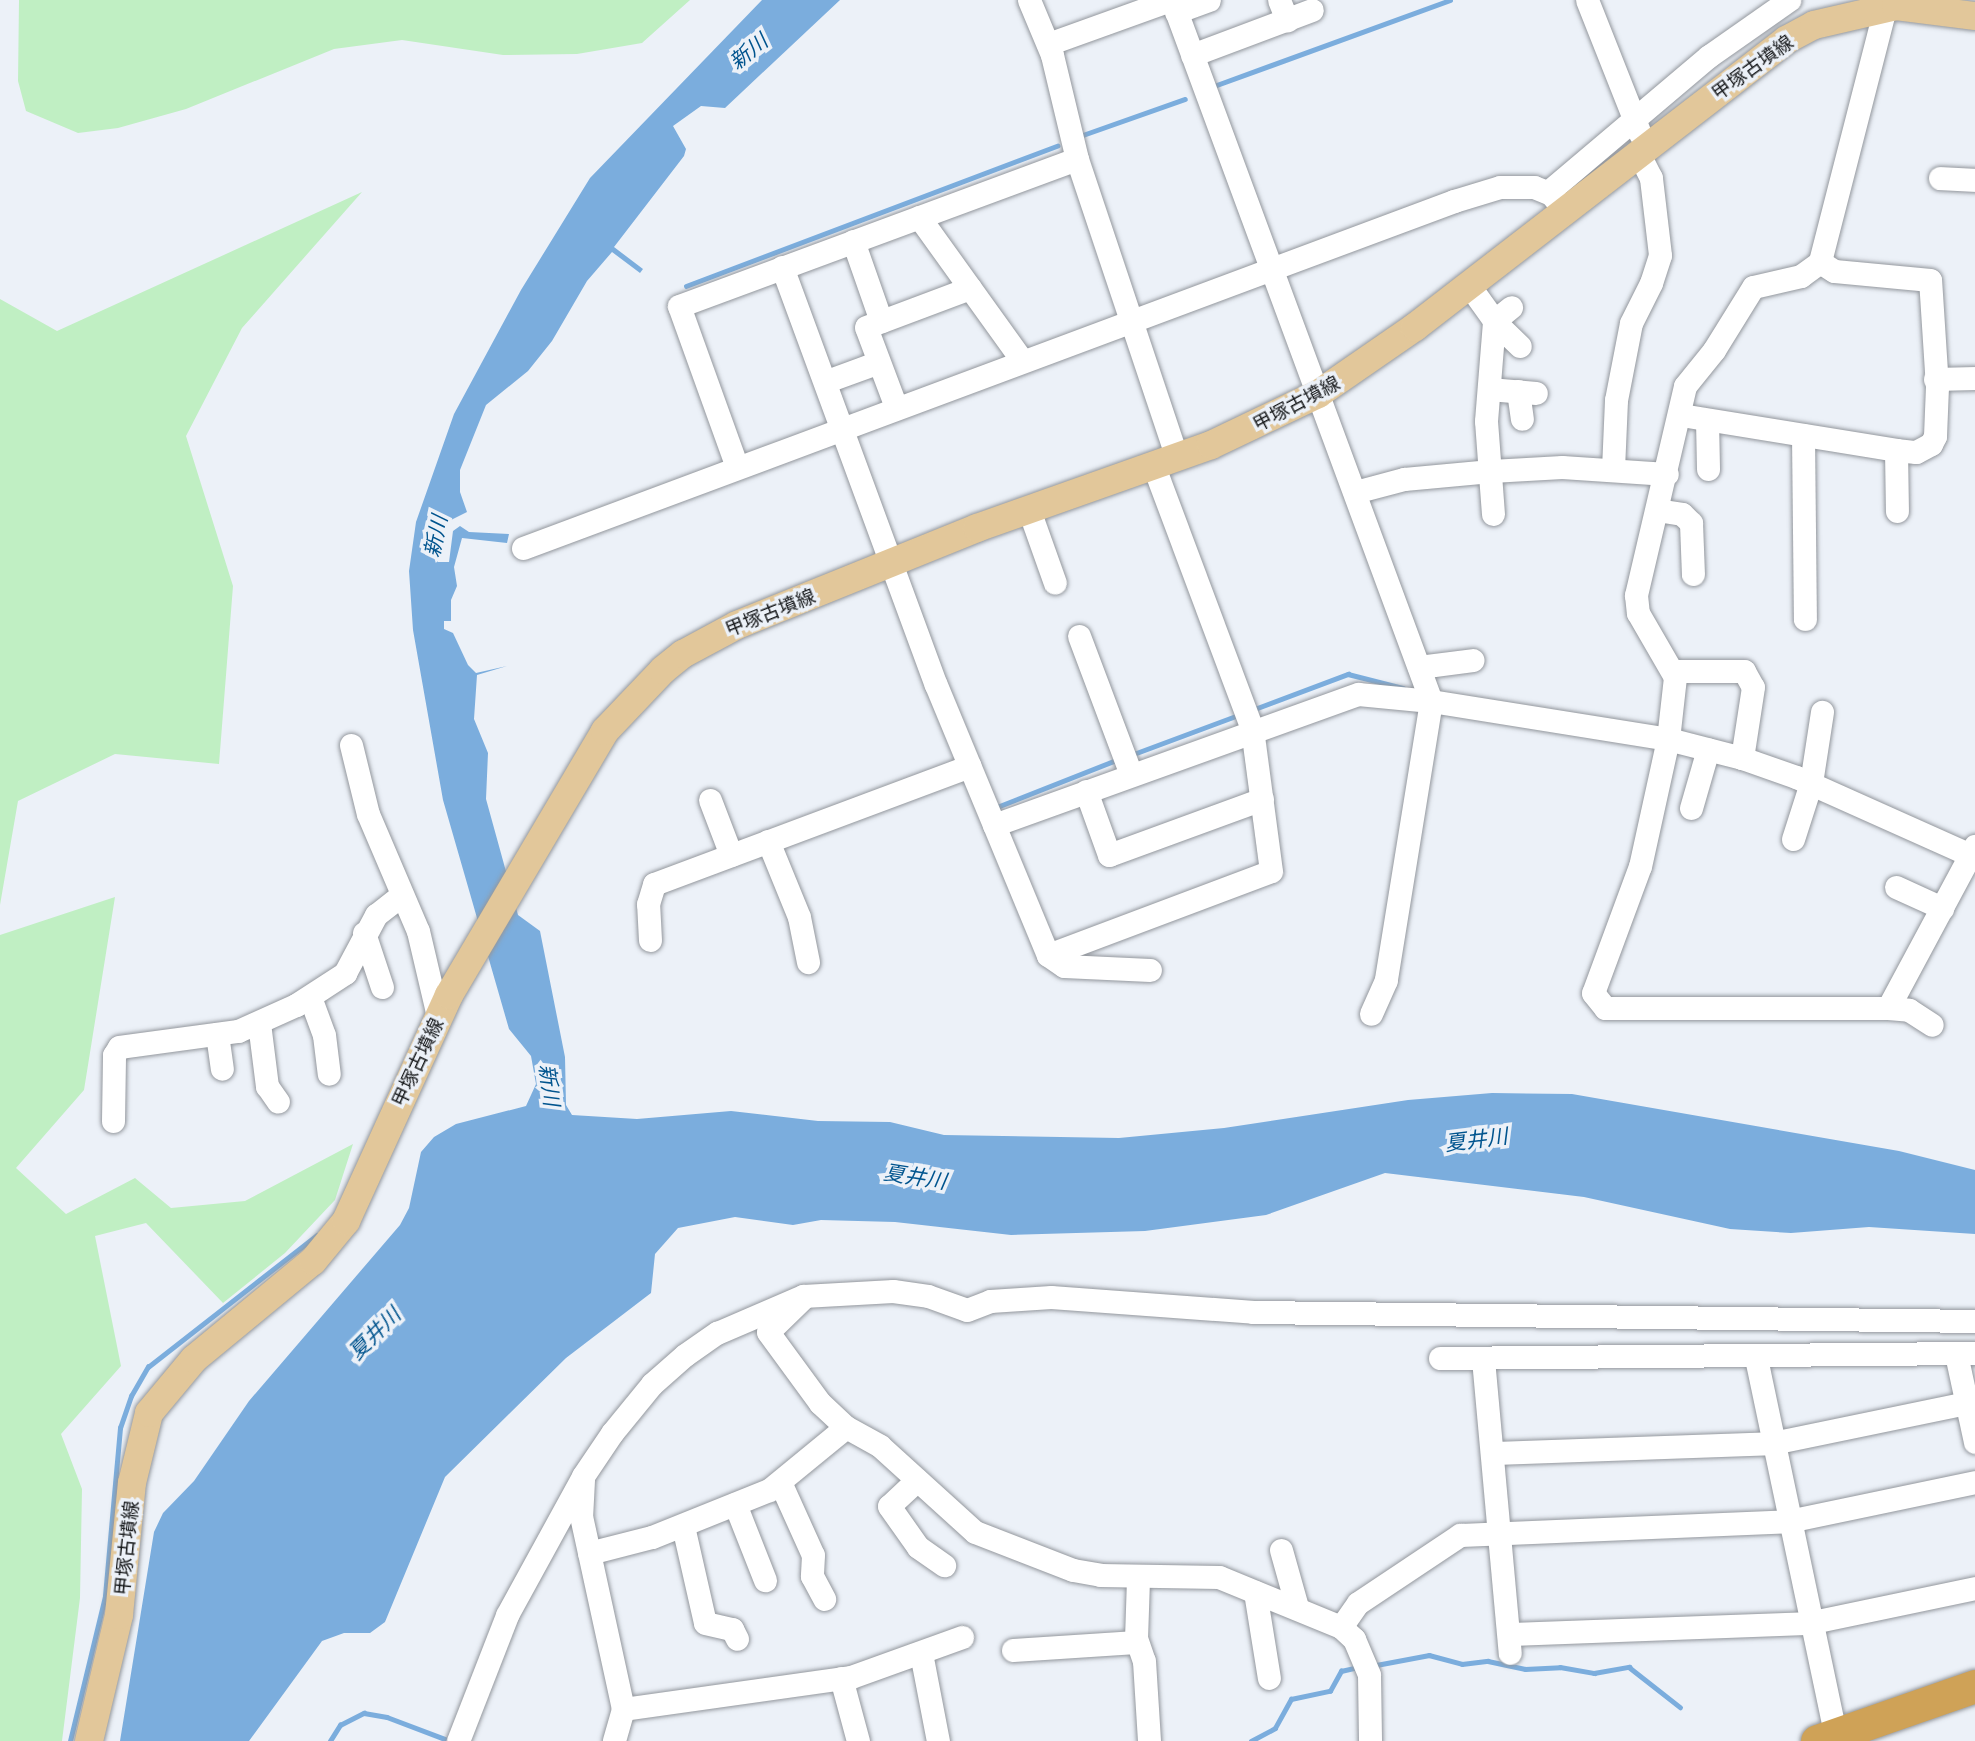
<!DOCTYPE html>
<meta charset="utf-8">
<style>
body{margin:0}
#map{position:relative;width:1975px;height:1741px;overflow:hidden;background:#ecf1f8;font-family:"Golos Text","Noto Sans JP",sans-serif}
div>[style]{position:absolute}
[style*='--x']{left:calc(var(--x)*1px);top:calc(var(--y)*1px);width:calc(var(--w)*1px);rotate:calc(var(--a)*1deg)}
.green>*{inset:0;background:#c0efc3}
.water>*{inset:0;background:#7baddd}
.stream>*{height:4.5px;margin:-2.25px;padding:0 2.25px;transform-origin:2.25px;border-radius:2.25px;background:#7baddd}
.roads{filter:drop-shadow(0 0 2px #93979d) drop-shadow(0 0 2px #93979d)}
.minor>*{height:23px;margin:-11.5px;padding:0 11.5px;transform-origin:11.5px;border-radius:11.5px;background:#fff}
.major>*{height:28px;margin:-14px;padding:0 14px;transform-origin:14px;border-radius:14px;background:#e2c79a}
.highway>*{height:33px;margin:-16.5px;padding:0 16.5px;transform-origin:16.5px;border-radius:16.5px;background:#cfa257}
span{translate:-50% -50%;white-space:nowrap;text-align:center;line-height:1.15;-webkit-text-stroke:7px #ecf1f8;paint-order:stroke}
.street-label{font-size:19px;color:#16181a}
.water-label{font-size:21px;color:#00548e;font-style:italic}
</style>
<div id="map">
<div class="green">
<div style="clip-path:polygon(19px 0,690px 0,642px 43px,577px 54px,503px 55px,402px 40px,334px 49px,186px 109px,118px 128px,78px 133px,26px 111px,18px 81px)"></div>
<div style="clip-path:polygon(362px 192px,242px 328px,186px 436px,233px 586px,219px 764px,115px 754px,18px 801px,0 905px,0 299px,57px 331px)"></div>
<div style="clip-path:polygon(115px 897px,84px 1090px,16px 1168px,66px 1214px,135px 1178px,171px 1208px,245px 1201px,353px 1144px,335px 1200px,285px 1253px,223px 1303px,146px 1223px,95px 1236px,121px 1366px,61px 1434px,82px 1489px,80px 1598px,62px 1741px,0 1741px,0 935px)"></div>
</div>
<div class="water">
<div style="clip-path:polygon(762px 0,840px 0,725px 108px,701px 106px,673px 126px,686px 149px,684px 156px,614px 247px,643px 269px,640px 273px,612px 252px,587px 281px,552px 341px,528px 371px,486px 405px,460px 470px,460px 492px,467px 512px,449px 521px,437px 548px,438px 562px,449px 562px,453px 531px,460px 526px,469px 532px,509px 534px,507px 543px,462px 538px,454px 567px,457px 586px,451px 600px,451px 621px,444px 621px,444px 629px,453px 633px,468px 665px,476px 673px,507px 666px,477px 675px,474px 719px,488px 753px,486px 799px,518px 915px,540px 931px,565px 1057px,566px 1105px,572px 1115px,637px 1119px,731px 1111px,818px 1121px,890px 1122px,944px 1135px,1119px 1138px,1224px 1128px,1408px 1100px,1492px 1093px,1572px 1094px,1899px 1151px,1975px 1170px,1975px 1234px,1869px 1227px,1791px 1233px,1730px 1229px,1584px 1197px,1385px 1173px,1266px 1215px,1145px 1231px,1011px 1235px,895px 1222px,821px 1220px,793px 1225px,735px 1217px,678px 1228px,655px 1254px,651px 1293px,566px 1358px,445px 1477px,385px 1622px,370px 1633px,344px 1633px,322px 1641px,249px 1741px,120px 1741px,154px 1532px,163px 1513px,194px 1481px,249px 1401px,400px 1225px,409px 1208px,421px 1152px,434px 1137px,456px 1124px,526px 1106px,536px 1084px,531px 1056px,509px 1029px,443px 800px,413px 630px,409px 571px,416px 522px,454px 414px,521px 290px,590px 178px)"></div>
</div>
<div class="stream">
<div style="--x:1214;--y:86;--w:251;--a:-20"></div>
<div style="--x:1080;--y:136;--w:111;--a:-19.4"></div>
<div style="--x:686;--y:286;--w:397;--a:-20.7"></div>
<div style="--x:1252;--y:710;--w:103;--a:-20.6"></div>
<div style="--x:1348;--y:674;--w:57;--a:14.3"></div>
<div style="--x:1131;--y:755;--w:117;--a:-20.4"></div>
<div style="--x:997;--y:807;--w:131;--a:-21.5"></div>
<div style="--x:1371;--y:1666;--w:59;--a:-10.7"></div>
<div style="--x:1429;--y:1655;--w:34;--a:15"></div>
<div style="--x:1462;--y:1664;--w:26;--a:-7"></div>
<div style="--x:1488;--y:1661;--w:38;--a:12"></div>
<div style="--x:1525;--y:1669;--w:35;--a:-3"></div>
<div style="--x:1560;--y:1667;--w:35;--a:10"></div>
<div style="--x:1594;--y:1673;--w:36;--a:-10"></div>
<div style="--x:1629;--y:1667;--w:65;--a:38.1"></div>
<div style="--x:70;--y:1741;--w:149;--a:-76.4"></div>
<div style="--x:105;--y:1596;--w:169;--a:-84.9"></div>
<div style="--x:120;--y:1428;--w:34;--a:-71"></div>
<div style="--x:131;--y:1396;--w:34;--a:-60"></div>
<div style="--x:148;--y:1367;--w:214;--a:-38"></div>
<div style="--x:330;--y:1741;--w:19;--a:-58"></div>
<div style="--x:340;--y:1725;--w:27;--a:-27"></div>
<div style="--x:364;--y:1713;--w:23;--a:10"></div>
<div style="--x:387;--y:1717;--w:62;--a:20.8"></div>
<div style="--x:1251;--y:1741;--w:27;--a:-28"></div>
<div style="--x:1275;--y:1728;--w:33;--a:-61"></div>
<div style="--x:1291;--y:1699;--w:40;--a:-12"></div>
<div style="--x:1330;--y:1691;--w:23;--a:-61"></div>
<div style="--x:1341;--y:1671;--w:18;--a:-13"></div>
</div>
<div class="roads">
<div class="minor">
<div style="--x:1029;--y:0;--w:60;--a:67.3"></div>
<div style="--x:1052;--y:55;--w:107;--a:76.5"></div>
<div style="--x:1077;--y:159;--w:312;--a:71.5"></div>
<div style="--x:1172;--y:0;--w:747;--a:69.72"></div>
<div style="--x:1431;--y:701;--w:283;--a:99.2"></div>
<div style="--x:1386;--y:980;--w:37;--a:114"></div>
<div style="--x:1279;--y:0;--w:22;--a:68"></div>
<div style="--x:1587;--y:0;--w:144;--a:68.4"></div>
<div style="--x:1885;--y:8;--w:262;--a:104.4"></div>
<div style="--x:1820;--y:262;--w:24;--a:144"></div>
<div style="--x:1801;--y:276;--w:49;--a:167.1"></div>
<div style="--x:1753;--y:287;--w:74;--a:121.8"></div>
<div style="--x:1714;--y:350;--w:46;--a:128.9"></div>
<div style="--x:1685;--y:386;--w:215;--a:103.2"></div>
<div style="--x:1636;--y:595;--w:18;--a:84"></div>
<div style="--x:1638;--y:613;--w:74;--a:60"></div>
<div style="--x:1675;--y:677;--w:62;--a:96.4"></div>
<div style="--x:1668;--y:739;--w:130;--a:102.4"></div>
<div style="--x:1640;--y:866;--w:135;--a:110.3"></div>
<div style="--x:1593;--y:993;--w:19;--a:51"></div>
<div style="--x:1605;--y:1008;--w:283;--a:0"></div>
<div style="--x:1888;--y:1008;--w:21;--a:5"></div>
<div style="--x:1909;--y:1010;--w:27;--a:33"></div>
<div style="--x:1176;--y:12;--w:35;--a:-20"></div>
<div style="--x:1048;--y:44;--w:130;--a:-19.8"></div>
<div style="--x:1192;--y:55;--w:128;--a:-20.6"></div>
<div style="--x:1940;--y:178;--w:35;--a:3"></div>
<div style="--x:1548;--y:192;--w:211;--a:-40.2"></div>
<div style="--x:1709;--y:56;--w:98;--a:-35"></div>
<div style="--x:919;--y:217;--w:175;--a:54.3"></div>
<div style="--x:853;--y:241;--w:85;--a:70.7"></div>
<div style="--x:782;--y:267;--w:445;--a:69.8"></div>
<div style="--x:936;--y:685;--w:292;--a:67.5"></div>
<div style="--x:1048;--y:955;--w:238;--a:-20.6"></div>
<div style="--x:1271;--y:871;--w:143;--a:-97.6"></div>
<div style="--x:1252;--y:729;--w:283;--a:-110.5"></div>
<div style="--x:1468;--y:284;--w:48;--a:54.3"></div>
<div style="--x:1496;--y:323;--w:33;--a:44"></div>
<div style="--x:1935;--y:379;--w:40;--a:-1.4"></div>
<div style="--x:827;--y:381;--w:55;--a:-20.1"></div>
<div style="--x:1489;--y:389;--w:47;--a:4.9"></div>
<div style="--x:1518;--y:391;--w:28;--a:82"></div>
<div style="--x:896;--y:407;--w:85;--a:-110.6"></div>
<div style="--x:866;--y:327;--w:111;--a:-20.6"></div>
<div style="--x:1681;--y:415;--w:218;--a:9.2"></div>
<div style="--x:1896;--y:450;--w:20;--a:6"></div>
<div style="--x:1916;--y:452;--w:17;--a:-28"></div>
<div style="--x:1931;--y:444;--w:9;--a:-63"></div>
<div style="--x:1935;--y:436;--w:49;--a:-87.7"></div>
<div style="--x:1937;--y:387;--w:107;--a:-93.7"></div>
<div style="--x:1930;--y:280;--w:96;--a:-174.6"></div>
<div style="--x:1834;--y:271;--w:17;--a:-147"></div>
<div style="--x:1707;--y:420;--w:49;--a:88.8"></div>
<div style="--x:1803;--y:435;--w:184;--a:89.4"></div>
<div style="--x:1896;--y:450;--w:61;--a:89.1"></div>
<div style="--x:737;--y:467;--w:171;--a:-109.8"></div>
<div style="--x:679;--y:306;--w:424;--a:-20.3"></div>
<div style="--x:1613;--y:469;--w:69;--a:-87.5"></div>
<div style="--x:1616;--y:400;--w:78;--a:-79"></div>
<div style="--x:1631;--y:323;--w:45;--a:-63.4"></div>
<div style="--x:1651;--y:283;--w:29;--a:-72"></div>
<div style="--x:1660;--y:255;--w:78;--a:-96.7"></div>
<div style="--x:1651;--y:178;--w:28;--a:-117"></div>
<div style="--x:1355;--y:492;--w:51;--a:-14.9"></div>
<div style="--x:1404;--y:479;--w:87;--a:-5.3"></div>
<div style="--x:1491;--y:471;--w:71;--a:-3.2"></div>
<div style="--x:1562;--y:467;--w:105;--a:3.8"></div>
<div style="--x:1029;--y:510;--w:77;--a:70.4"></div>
<div style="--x:1657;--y:510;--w:25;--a:9"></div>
<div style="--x:1682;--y:514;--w:13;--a:45"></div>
<div style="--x:1691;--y:523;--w:51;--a:87.8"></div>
<div style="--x:1493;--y:514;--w:93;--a:-94.3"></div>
<div style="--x:1486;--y:421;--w:100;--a:-85.4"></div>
<div style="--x:1494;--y:321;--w:22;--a:-39"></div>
<div style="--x:523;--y:548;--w:994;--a:-20.44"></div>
<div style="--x:1454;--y:201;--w:48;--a:-16.9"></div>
<div style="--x:1500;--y:187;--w:34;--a:0"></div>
<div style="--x:1534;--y:187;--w:18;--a:22"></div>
<div style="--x:1551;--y:194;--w:21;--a:51"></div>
<div style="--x:1079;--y:636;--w:147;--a:69.4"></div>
<div style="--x:1419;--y:667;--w:54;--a:-7.4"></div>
<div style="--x:1674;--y:671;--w:70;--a:0"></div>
<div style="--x:1744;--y:671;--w:18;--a:61"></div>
<div style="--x:1753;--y:687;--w:72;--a:98.8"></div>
<div style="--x:351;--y:745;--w:71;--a:76.2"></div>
<div style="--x:368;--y:814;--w:127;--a:66.9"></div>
<div style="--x:418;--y:931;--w:87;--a:76.8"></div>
<div style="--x:1086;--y:791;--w:68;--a:70.2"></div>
<div style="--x:1109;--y:855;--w:163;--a:-20.1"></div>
<div style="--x:710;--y:800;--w:59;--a:69.1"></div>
<div style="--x:1691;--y:808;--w:61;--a:-73.9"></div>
<div style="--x:994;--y:825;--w:387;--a:-19.8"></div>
<div style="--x:1358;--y:694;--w:73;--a:5.5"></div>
<div style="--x:1431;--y:701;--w:240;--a:9.1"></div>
<div style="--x:1668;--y:739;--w:76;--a:14.4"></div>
<div style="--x:1742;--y:758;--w:57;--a:19.4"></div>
<div style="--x:1796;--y:777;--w:191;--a:24.1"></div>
<div style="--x:1793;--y:839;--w:59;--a:-72.2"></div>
<div style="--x:1811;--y:783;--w:72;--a:-81.2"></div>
<div style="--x:768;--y:841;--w:82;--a:67.8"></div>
<div style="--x:799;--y:917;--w:46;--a:78.7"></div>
<div style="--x:1896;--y:887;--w:51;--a:24.5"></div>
<div style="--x:364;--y:933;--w:57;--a:71.6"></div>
<div style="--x:650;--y:940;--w:36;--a:-93"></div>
<div style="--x:648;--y:904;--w:21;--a:-73"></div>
<div style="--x:654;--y:884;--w:337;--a:-20.5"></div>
<div style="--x:1048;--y:955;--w:19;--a:35"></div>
<div style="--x:1064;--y:966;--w:86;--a:2.7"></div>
<div style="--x:310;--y:997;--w:40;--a:69.8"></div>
<div style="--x:324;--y:1035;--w:39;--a:83"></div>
<div style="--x:1888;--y:1008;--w:184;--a:-61.8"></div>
<div style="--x:259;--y:1023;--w:64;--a:82.8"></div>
<div style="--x:267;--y:1086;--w:19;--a:55"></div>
<div style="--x:217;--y:1034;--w:35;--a:82"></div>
<div style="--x:113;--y:1121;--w:66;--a:-89.1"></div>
<div style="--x:114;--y:1055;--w:9;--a:-58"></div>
<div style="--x:119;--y:1047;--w:120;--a:-7.7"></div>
<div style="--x:238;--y:1031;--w:64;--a:-24.1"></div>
<div style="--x:296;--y:1005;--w:59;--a:-33.1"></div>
<div style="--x:345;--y:973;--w:66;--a:-61.9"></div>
<div style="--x:376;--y:915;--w:31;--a:-38"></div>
<div style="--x:802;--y:1299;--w:47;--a:135.9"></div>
<div style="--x:768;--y:1332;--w:88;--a:53.8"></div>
<div style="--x:820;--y:1403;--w:35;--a:43"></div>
<div style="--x:846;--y:1427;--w:39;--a:29"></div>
<div style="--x:880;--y:1446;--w:128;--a:42.2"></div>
<div style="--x:975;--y:1532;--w:105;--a:21.2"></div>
<div style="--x:1073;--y:1570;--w:27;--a:10"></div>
<div style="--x:1100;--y:1575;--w:119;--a:1"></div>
<div style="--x:1219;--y:1577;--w:132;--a:22.3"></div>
<div style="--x:1341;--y:1627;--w:18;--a:43"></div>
<div style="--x:1354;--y:1639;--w:39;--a:67"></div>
<div style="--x:1369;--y:1675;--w:66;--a:89.1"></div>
<div style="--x:1956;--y:1354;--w:90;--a:77.8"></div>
<div style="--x:1440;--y:1358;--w:535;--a:-0.54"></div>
<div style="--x:1756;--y:1358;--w:384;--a:78.1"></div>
<div style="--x:1483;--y:1359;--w:295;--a:84.8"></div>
<div style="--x:1492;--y:1453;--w:281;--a:-2"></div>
<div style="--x:1773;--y:1443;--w:197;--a:-11.7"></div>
<div style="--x:583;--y:1480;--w:36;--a:93"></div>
<div style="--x:581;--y:1516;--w:198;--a:77.7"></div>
<div style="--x:623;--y:1709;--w:33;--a:106"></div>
<div style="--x:917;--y:1480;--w:38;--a:137"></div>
<div style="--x:889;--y:1506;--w:50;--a:54.7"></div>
<div style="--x:918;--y:1547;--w:32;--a:35"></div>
<div style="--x:780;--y:1482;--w:80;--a:65.7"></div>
<div style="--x:813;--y:1555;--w:21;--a:93"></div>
<div style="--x:812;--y:1576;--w:26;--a:62"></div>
<div style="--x:735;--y:1504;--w:82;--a:68.5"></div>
<div style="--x:683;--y:1526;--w:99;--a:77.2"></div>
<div style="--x:705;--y:1623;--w:28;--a:13"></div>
<div style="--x:732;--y:1629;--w:11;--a:63"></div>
<div style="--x:1281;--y:1550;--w:59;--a:74.3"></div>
<div style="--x:589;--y:1553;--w:65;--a:-14.3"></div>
<div style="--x:652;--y:1537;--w:126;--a:-21.9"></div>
<div style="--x:769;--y:1490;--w:99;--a:-39.3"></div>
<div style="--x:1138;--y:1579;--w:59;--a:91.9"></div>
<div style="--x:1136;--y:1638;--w:24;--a:71"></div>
<div style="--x:1144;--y:1661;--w:80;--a:86.4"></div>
<div style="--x:1255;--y:1592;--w:87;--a:80.8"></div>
<div style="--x:1341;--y:1627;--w:29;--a:-55"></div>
<div style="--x:1358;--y:1603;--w:123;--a:-33.7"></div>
<div style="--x:1460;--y:1535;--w:329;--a:-2.4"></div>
<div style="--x:1789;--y:1521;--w:190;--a:-11.8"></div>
<div style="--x:1509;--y:1634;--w:299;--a:-2.1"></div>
<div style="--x:1808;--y:1623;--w:171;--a:-11.8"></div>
<div style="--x:1013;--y:1650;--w:123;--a:-3.7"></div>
<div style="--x:921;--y:1653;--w:90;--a:79.1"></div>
<div style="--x:841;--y:1678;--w:65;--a:74.9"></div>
<div style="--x:623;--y:1709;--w:230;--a:-8"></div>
<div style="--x:851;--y:1677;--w:118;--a:-19.8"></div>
<div style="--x:458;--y:1741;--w:135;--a:-68.7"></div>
<div style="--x:507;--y:1615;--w:158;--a:-61.3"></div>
<div style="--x:583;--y:1476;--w:52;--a:-56"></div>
<div style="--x:612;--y:1433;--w:63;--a:-50.8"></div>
<div style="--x:652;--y:1384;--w:44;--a:-41.3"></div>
<div style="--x:685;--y:1355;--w:39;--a:-35"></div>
<div style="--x:717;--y:1333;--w:94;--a:-23.3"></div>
<div style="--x:803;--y:1296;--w:90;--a:-3.2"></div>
<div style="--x:893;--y:1291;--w:35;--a:8"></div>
<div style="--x:928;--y:1296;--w:41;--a:19.7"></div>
<div style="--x:967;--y:1310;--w:25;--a:-21"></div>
<div style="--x:990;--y:1301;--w:61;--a:-3.8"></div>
<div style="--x:1051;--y:1297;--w:203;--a:4.2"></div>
<div style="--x:1253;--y:1312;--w:722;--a:0.71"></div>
</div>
<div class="major">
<div style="--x:89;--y:1741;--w:130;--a:-76.6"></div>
<div style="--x:119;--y:1615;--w:133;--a:-84.4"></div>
<div style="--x:132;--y:1483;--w:72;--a:-76.3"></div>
<div style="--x:149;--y:1413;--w:70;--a:-50.2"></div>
<div style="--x:194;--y:1359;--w:154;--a:-39.5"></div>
<div style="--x:313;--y:1261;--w:52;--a:-50.5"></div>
<div style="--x:346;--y:1221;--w:248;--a:-65.5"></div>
<div style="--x:449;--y:995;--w:307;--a:-59.4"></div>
<div style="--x:605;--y:731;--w:84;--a:-46.4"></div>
<div style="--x:663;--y:670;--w:26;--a:-39"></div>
<div style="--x:683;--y:654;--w:61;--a:-28.2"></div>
<div style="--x:737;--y:625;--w:259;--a:-22"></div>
<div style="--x:977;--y:528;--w:248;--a:-19.5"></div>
<div style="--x:1211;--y:445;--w:119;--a:-25.5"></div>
<div style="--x:1318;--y:394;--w:118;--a:-34.6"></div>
<div style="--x:1415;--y:327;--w:469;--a:-37.7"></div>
<div style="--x:1786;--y:40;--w:32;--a:-28"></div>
<div style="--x:1814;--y:25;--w:84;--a:-13"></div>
<div style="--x:1896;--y:6;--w:80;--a:7.2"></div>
</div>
<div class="highway">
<div style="--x:1817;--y:1741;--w:167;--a:-19.2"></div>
</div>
</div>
<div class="street-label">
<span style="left:1752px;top:67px;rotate:-36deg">甲塚古墳線</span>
<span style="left:1296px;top:403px;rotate:-28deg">甲塚古墳線</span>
<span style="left:770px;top:612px;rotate:-22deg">甲塚古墳線</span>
<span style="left:417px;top:1062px;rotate:-65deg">甲塚古墳線</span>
<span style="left:126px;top:1548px;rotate:-84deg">甲塚古墳線</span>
</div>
<div class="water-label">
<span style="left:748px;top:51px;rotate:-39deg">新川</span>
<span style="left:435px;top:536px;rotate:-78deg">新川</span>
<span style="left:550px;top:1085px;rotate:83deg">新川</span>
<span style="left:1476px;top:1139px;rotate:-7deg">夏井川</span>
<span style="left:915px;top:1176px;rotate:9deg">夏井川</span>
<span style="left:374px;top:1333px;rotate:-45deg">夏井川</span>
</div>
</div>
